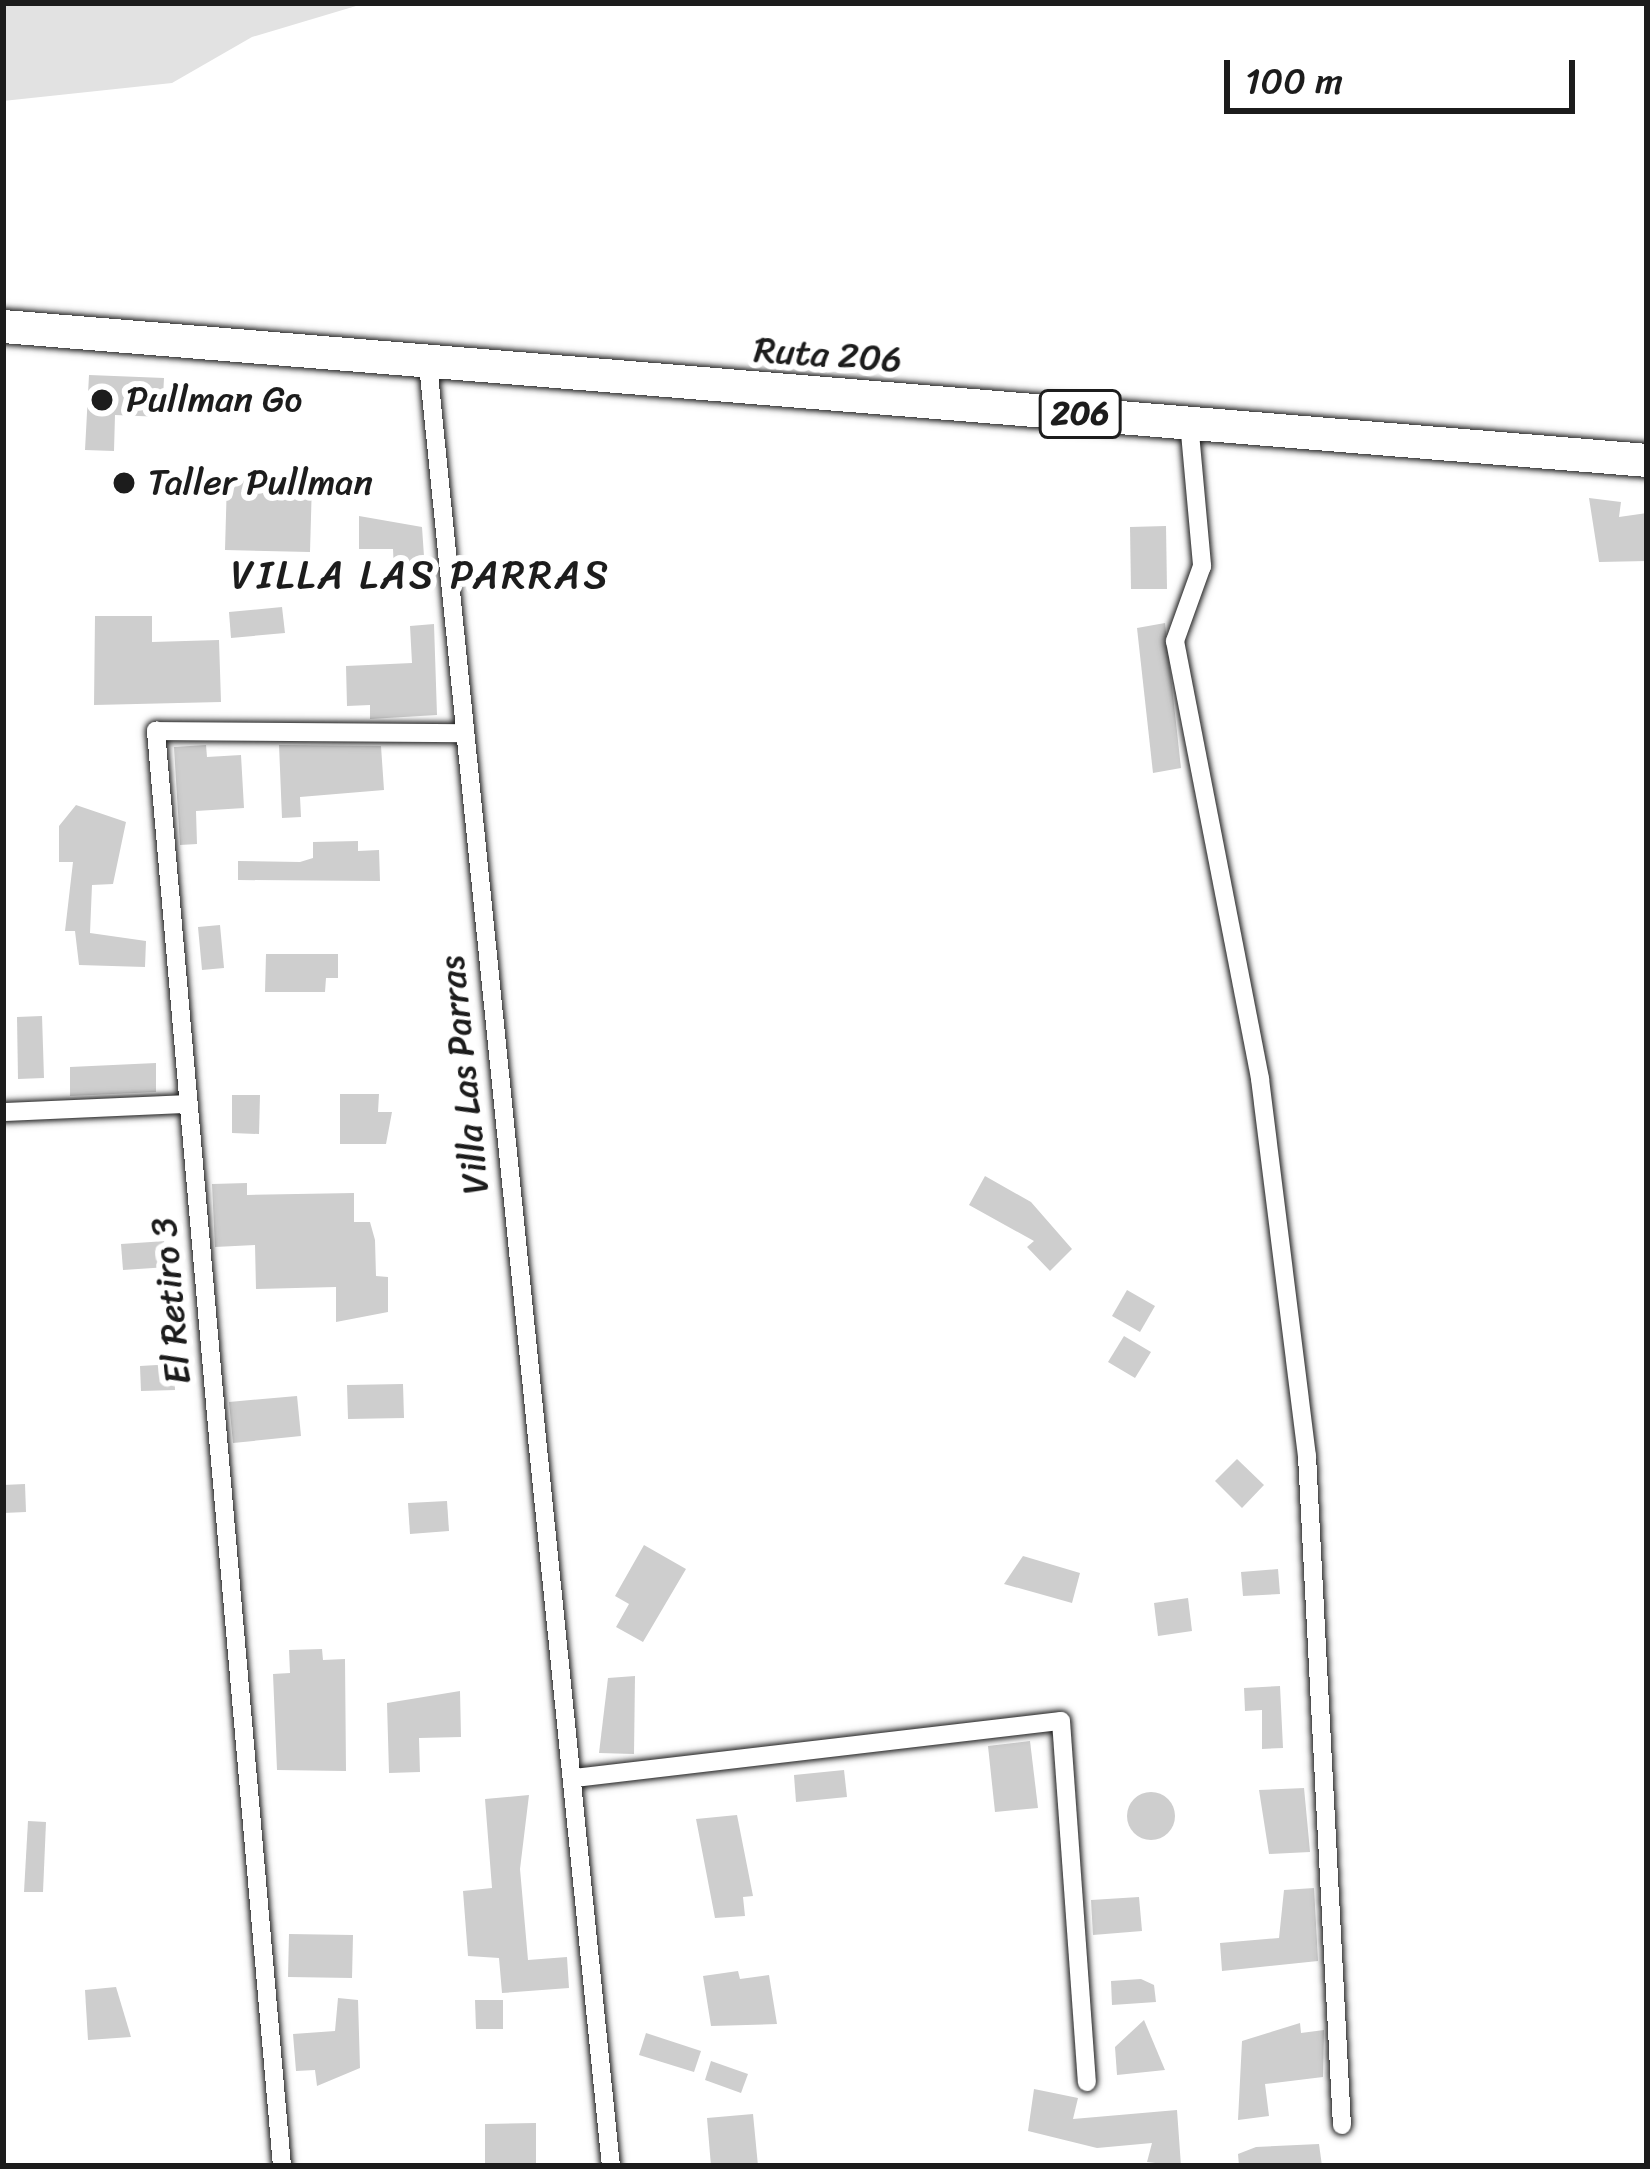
<!DOCTYPE html>
<style>
body{margin:0}
#map{position:relative;width:1650px;height:2169px;overflow:hidden;background:#fff;font-family:Sriracha,sans-serif}
div>[style]{position:absolute}
[style*='--x']{left:calc(var(--x)*1px);top:calc(var(--y)*1px);width:calc(var(--w)*1px);rotate:calc(var(--a)*1deg)}
.green>*{inset:0;background:#e2e2e2}
.building>*{inset:0;background:#cecece}
.round{border-radius:50%}
.roads{filter:drop-shadow(0 0 3px #1c1c1c) drop-shadow(0 0 3px #1c1c1c)}
.street>*{height:18px;margin:-9px;padding:0 9px;transform-origin:9px;border-radius:9px;background:#fff}
.highway>*{height:33px;margin:-16.5px;padding:0 16.5px;transform-origin:16.5px;border-radius:16.5px;background:#fff}
.dots>*{width:33px;height:33px;translate:-50% -50%;box-sizing:border-box;border:6px solid #fff;border-radius:50%}
span{translate:-50% -50%;white-space:nowrap;text-align:center;line-height:1.15;-webkit-text-stroke:12px #fff;paint-order:stroke}
.shield-label span{padding:3px 9px;background:#fff;border:3px solid;border-radius:9px;-webkit-text-stroke-width:0}
.shield-label{font-size:33px;color:#1c1c1c;font-weight:700}
.street-label{font-size:36px;color:#1c1c1c}
.poi-label{font-size:36px;color:#1c1c1c}
.left{translate:0 -50%;text-align:left}
.neighbourhood-label{font-size:39px;color:#1c1c1c;letter-spacing:3px}
.frame{position:absolute;inset:0;border:6px solid #1c1c1c;pointer-events:none}
.scale{position:absolute;left:1224px;top:60px;width:351px;height:54px;box-sizing:border-box;border:6px solid #1c1c1c;border-top:0;padding-left:15px;font-size:36px;line-height:42px;white-space:nowrap;color:#1c1c1c;-webkit-text-stroke:9px #fff;paint-order:stroke}
</style>
<div id="map">
<div class="green">
<div style="clip-path:polygon(3px 3px,366px 3px,252px 37px,172px 83px,3px 101px)"></div>
</div>
<div class="building">
<div style="clip-path:polygon(89px 375px,164px 378px,162px 417px,115px 415px,114px 451px,85px 450px)"></div>
<div style="clip-path:polygon(227px 480px,312px 482px,310px 552px,225px 550px)"></div>
<div style="clip-path:polygon(1589px 498px,1621px 502px,1619px 517px,1647px 513px,1647px 561px,1599px 562px)"></div>
<div style="clip-path:polygon(359px 516px,422px 527px,425px 571px,394px 573px,393px 549px,359px 549px)"></div>
<div style="clip-path:polygon(1166px 526px,1167px 589px,1131px 589px,1130px 527px)"></div>
<div style="clip-path:polygon(282px 607px,285px 633px,231px 638px,229px 612px)"></div>
<div style="clip-path:polygon(95px 616px,152px 616px,152px 642px,219px 640px,221px 702px,94px 705px)"></div>
<div style="clip-path:polygon(1165px 623px,1181px 768px,1153px 773px,1137px 628px)"></div>
<div style="clip-path:polygon(434px 624px,437px 715px,370px 719px,370px 705px,347px 706px,346px 666px,412px 663px,410px 626px)"></div>
<div style="clip-path:polygon(206px 745px,207px 757px,241px 755px,244px 808px,196px 811px,197px 844px,180px 845px,174px 747px)"></div>
<div style="clip-path:polygon(279px 745px,381px 746px,384px 790px,300px 797px,301px 817px,282px 818px)"></div>
<div style="clip-path:polygon(76px 805px,126px 822px,113px 884px,92px 885px,90px 933px,146px 941px,145px 967px,79px 965px,75px 931px,65px 931px,73px 862px,59px 862px,59px 826px)"></div>
<div style="clip-path:polygon(358px 841px,358px 851px,379px 850px,380px 881px,238px 880px,238px 861px,300px 862px,313px 858px,313px 842px)"></div>
<div style="clip-path:polygon(220px 925px,224px 968px,202px 970px,198px 927px)"></div>
<div style="clip-path:polygon(266px 954px,338px 954px,338px 978px,326px 978px,325px 992px,265px 992px)"></div>
<div style="clip-path:polygon(42px 1016px,44px 1078px,18px 1079px,17px 1017px)"></div>
<div style="clip-path:polygon(156px 1063px,156px 1092px,70px 1096px,70px 1067px)"></div>
<div style="clip-path:polygon(340px 1094px,379px 1094px,378px 1112px,392px 1112px,386px 1144px,340px 1144px)"></div>
<div style="clip-path:polygon(232px 1095px,260px 1095px,259px 1134px,232px 1133px)"></div>
<div style="clip-path:polygon(985px 1176px,1031px 1202px,1072px 1249px,1050px 1271px,1027px 1247px,1034px 1241px,969px 1205px)"></div>
<div style="clip-path:polygon(247px 1183px,247px 1195px,354px 1193px,354px 1222px,370px 1222px,375px 1240px,376px 1276px,388px 1277px,388px 1312px,336px 1322px,336px 1287px,256px 1289px,255px 1245px,215px 1247px,212px 1184px)"></div>
<div style="clip-path:polygon(166px 1241px,168px 1267px,123px 1270px,121px 1244px)"></div>
<div style="clip-path:polygon(1127px 1290px,1155px 1306px,1140px 1332px,1112px 1316px)"></div>
<div style="clip-path:polygon(1124px 1336px,1151px 1352px,1135px 1378px,1108px 1362px)"></div>
<div style="clip-path:polygon(174px 1364px,175px 1390px,141px 1391px,140px 1366px)"></div>
<div style="clip-path:polygon(403px 1384px,404px 1418px,348px 1419px,347px 1385px)"></div>
<div style="clip-path:polygon(297px 1396px,301px 1436px,233px 1443px,229px 1402px)"></div>
<div style="clip-path:polygon(1237px 1459px,1264px 1485px,1242px 1508px,1215px 1481px)"></div>
<div style="clip-path:polygon(25px 1484px,26px 1512px,3px 1513px,3px 1485px)"></div>
<div style="clip-path:polygon(447px 1501px,449px 1531px,410px 1534px,408px 1503px)"></div>
<div style="clip-path:polygon(644px 1545px,686px 1569px,643px 1642px,616px 1627px,629px 1604px,615px 1596px)"></div>
<div style="clip-path:polygon(1023px 1556px,1080px 1573px,1072px 1603px,1004px 1584px)"></div>
<div style="clip-path:polygon(1278px 1569px,1280px 1594px,1243px 1596px,1241px 1572px)"></div>
<div style="clip-path:polygon(1188px 1598px,1192px 1631px,1158px 1636px,1154px 1603px)"></div>
<div style="clip-path:polygon(322px 1649px,323px 1660px,345px 1659px,346px 1771px,277px 1770px,273px 1674px,290px 1673px,289px 1650px)"></div>
<div style="clip-path:polygon(635px 1676px,634px 1754px,599px 1753px,608px 1678px)"></div>
<div style="clip-path:polygon(1280px 1686px,1283px 1748px,1262px 1749px,1262px 1710px,1245px 1711px,1244px 1688px)"></div>
<div style="clip-path:polygon(460px 1691px,461px 1737px,419px 1738px,420px 1772px,389px 1773px,387px 1703px)"></div>
<div style="clip-path:polygon(1030px 1741px,1038px 1808px,995px 1812px,988px 1746px)"></div>
<div style="clip-path:polygon(844px 1770px,847px 1797px,796px 1802px,794px 1775px)"></div>
<div style="clip-path:polygon(1304px 1788px,1310px 1852px,1269px 1854px,1259px 1790px)"></div>
<div class="round" style="left:1127px;top:1792px;width:48px;height:48px"></div>
<div style="clip-path:polygon(529px 1795px,520px 1869px,528px 1960px,567px 1957px,569px 1988px,502px 1993px,499px 1958px,468px 1956px,463px 1891px,492px 1888px,485px 1799px)"></div>
<div style="clip-path:polygon(737px 1815px,753px 1896px,743px 1897px,745px 1916px,715px 1918px,696px 1819px)"></div>
<div style="clip-path:polygon(28px 1821px,46px 1822px,43px 1892px,24px 1892px)"></div>
<div style="clip-path:polygon(1314px 1888px,1318px 1961px,1222px 1971px,1220px 1943px,1279px 1938px,1284px 1890px)"></div>
<div style="clip-path:polygon(1139px 1897px,1142px 1931px,1093px 1935px,1091px 1900px)"></div>
<div style="clip-path:polygon(289px 1934px,353px 1935px,352px 1978px,288px 1977px)"></div>
<div style="clip-path:polygon(738px 1971px,740px 1979px,769px 1975px,777px 2024px,711px 2026px,703px 1976px)"></div>
<div style="clip-path:polygon(1141px 1979px,1154px 1985px,1156px 2002px,1112px 2005px,1111px 1981px)"></div>
<div style="clip-path:polygon(116px 1987px,131px 2037px,88px 2040px,85px 1990px)"></div>
<div style="clip-path:polygon(338px 1998px,358px 2000px,360px 2068px,317px 2086px,315px 2070px,296px 2071px,293px 2034px,335px 2031px)"></div>
<div style="clip-path:polygon(475px 2000px,503px 2000px,503px 2029px,476px 2029px)"></div>
<div style="clip-path:polygon(1144px 2020px,1165px 2070px,1117px 2075px,1115px 2047px)"></div>
<div style="clip-path:polygon(1300px 2023px,1301px 2033px,1324px 2030px,1323px 2077px,1265px 2084px,1269px 2116px,1238px 2120px,1242px 2041px)"></div>
<div style="clip-path:polygon(646px 2033px,701px 2051px,694px 2072px,639px 2055px)"></div>
<div style="clip-path:polygon(711px 2061px,748px 2074px,741px 2093px,705px 2080px)"></div>
<div style="clip-path:polygon(1034px 2089px,1078px 2098px,1073px 2119px,1177px 2110px,1181px 2166px,1147px 2162px,1152px 2143px,1097px 2148px,1028px 2131px)"></div>
<div style="clip-path:polygon(753px 2114px,758px 2166px,711px 2166px,707px 2118px)"></div>
<div style="clip-path:polygon(536px 2123px,536px 2166px,485px 2166px,485px 2124px)"></div>
<div style="clip-path:polygon(1319px 2144px,1322px 2166px,1239px 2166px,1238px 2154px,1256px 2147px)"></div>
</div>
<div class="roads">
<div class="street">
<div style="--x:428;--y:365;--w:1810;--a:84.2"></div>
<div style="--x:1189;--y:422;--w:145;--a:84.8"></div>
<div style="--x:1202;--y:566;--w:80;--a:109.8"></div>
<div style="--x:1175;--y:641;--w:446;--a:79"></div>
<div style="--x:1260;--y:1079;--w:380;--a:82.9"></div>
<div style="--x:1307;--y:1456;--w:670;--a:87.01"></div>
<div style="--x:3;--y:1112;--w:183;--a:-2.5"></div>
<div style="--x:575;--y:1778;--w:489;--a:-6.7"></div>
<div style="--x:1061;--y:1721;--w:362;--a:85.9"></div>
<div style="--x:282;--y:2166;--w:1441;--a:-95.02"></div>
<div style="--x:156;--y:731;--w:304;--a:0.4"></div>
</div>
<div class="highway">
<div style="--x:3;--y:326;--w:1649;--a:4.66"></div>
</div>
</div>
<div class="dots">
<div style="left:102px;top:400px;background:#1c1c1c"></div>
<div style="left:124px;top:483px;background:#1c1c1c"></div>
</div>
<div class="shield-label">
<span style="left:1080px;top:414px">206</span>
</div>
<div class="street-label">
<span style="left:828px;top:355px;rotate:4deg">Ruta 206</span>
<span style="left:464px;top:1075px;rotate:-96deg">Villa Las Parras</span>
<span style="left:171px;top:1301px;rotate:-95deg">El Retiro 3</span>
</div>
<div class="poi-label">
<span class="left" style="left:126px;top:400px">Pullman Go</span>
<span class="left" style="left:148px;top:483px">Taller Pullman</span>
</div>
<div class="neighbourhood-label">
<span style="left:421px;top:575px">VILLA LAS PARRAS</span>
</div>
<div class="frame"></div>
<div class="scale">100 m</div>
</div>
